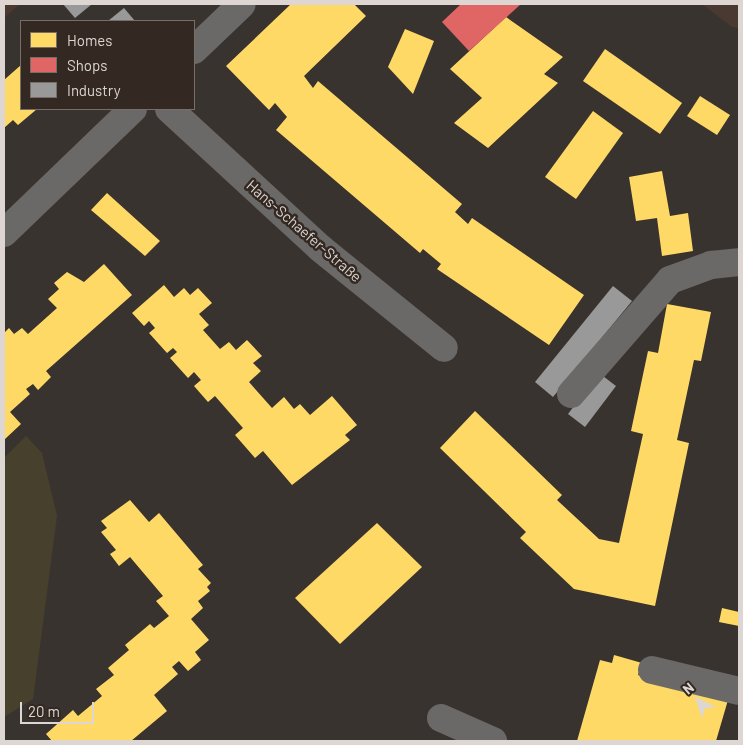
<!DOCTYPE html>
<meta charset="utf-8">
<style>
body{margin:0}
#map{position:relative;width:743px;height:745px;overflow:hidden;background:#393330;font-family:Barlow,sans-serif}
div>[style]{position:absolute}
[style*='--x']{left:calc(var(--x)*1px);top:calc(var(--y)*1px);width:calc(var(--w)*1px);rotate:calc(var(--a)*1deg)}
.built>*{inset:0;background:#493930}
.green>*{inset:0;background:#46402c}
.homes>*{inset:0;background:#ffd966}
.shops>*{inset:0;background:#e06666}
.industry>*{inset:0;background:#999}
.minor>*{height:28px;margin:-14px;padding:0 14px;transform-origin:14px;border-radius:14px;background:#6a6967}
span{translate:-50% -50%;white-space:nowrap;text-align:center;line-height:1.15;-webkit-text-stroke:5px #332822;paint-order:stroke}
.street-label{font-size:15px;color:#ddd6d2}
.frame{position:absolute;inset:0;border:5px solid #ddd6d2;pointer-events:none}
.legend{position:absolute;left:20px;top:20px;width:175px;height:90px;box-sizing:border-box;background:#332822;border:1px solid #776e68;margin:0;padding:6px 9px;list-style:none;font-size:15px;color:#ddd6d2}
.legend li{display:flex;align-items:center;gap:10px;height:25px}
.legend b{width:25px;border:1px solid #776e68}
.north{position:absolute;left:673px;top:675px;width:50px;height:50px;-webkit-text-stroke:4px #332822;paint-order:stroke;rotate:320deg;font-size:14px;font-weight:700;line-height:20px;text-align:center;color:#ddd6d2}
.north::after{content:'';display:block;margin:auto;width:18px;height:22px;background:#ddd6d2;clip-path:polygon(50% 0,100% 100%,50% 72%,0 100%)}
.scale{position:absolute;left:20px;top:702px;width:74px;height:22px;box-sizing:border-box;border:2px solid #ddd6d2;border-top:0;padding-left:6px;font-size:15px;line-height:18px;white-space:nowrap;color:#ddd6d2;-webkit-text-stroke:4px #332822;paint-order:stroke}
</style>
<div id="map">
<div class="built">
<div style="clip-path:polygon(4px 4px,20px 4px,4px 18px)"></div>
<div style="clip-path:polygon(702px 4px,739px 4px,739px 28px,732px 27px)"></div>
</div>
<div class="green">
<div style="clip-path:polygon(26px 436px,42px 453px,57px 516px,33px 699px,4px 717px,4px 458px)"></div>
</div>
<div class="homes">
<div style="clip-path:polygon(291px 4px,354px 4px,366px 16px,304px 76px,313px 88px,318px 81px,462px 204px,455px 212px,468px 224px,472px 218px,584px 295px,549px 345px,437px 269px,441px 264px,423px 249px,420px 253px,276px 130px,287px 117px,275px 103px,269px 110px,226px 66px)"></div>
<div style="clip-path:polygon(506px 17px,563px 57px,544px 74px,558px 83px,488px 148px,454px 123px,482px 98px,450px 69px)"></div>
<div style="clip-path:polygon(405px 29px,434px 41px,413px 94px,388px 67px)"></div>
<div style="clip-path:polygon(605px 49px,682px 103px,660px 134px,583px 81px)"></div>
<div style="clip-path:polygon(21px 65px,21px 109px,37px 109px,18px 125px,13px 120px,4px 128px,4px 80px)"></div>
<div style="clip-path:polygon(700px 96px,730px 115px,717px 135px,687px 116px)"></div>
<div style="clip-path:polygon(593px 111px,623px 133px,576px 199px,545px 177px)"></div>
<div style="clip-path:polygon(662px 171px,670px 216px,688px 213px,693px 251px,662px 256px,657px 218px,636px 221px,629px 177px)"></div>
<div style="clip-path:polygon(107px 193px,160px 241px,145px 256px,91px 210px)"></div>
<div style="clip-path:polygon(104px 264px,132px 295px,46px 371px,51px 377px,38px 390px,33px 384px,26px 389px,30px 394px,10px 412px,21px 424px,4px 440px,4px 333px,9px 328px,14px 334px,22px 328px,28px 334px,57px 308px,48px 299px,59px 289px,54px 283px,67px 272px,84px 282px)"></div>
<div style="clip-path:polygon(164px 285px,174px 297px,184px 288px,190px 295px,198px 288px,212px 303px,199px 314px,209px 325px,203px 330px,220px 349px,229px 342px,236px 350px,247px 340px,262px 356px,253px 363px,261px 371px,249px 382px,272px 408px,284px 397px,294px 409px,300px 404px,310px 415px,332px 396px,357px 425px,345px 435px,350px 440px,292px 485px,263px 451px,255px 458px,235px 435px,243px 428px,215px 396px,208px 402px,194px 386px,201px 380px,194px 372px,188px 378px,170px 358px,177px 352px,173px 348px,167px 353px,149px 333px,155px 328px,149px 321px,144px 326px,132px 313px)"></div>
<div style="clip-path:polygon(667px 304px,711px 312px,701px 361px,694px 360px,677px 440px,689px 443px,655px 606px,574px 589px,520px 538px,526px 532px,440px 448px,475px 411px,562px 495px,557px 500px,599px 539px,619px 543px,643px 434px,631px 431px,648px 351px,658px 353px)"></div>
<div style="clip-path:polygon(130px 500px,149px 522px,159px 513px,203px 565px,198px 569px,211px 583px,207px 587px,210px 591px,198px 601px,203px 608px,191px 619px,209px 640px,195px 652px,201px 660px,188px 671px,179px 661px,172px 667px,178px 674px,154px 695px,167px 711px,131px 741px,52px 741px,46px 734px,73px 710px,78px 716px,102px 696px,96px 689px,114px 675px,108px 668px,129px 650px,125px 645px,150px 624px,154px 628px,169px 616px,156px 601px,163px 596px,130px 557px,119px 566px,110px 554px,116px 550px,101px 532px,107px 528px,101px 521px)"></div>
<div style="clip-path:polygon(377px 523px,422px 567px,340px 644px,295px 598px)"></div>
<div style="clip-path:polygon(722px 608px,739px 612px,739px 626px,719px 622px)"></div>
<div style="clip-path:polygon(614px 655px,642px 663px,638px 675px,728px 700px,716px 741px,577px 741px,600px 660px,612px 663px)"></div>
</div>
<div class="shops">
<div style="clip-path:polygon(461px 4px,521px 4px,469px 51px,442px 22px)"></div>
</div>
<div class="industry">
<div style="clip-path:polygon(63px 4px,92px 4px,75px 18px)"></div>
<div style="clip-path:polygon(124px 8px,135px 21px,108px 21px)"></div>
<div style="clip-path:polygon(613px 286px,632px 301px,553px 397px,535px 382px)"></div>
<div style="clip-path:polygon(599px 373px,616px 386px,585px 427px,568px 414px)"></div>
</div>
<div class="minor">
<div style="--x:194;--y:50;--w:66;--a:-43.8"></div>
<div style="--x:169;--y:109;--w:205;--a:42.6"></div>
<div style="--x:320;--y:248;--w:159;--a:38.9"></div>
<div style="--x:4;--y:233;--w:179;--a:-43.9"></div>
<div style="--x:571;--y:394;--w:151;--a:-49"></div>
<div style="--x:670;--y:280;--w:44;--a:-20.1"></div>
<div style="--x:711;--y:265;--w:28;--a:-6"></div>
<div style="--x:652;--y:670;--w:89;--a:13.6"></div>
<div style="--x:441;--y:718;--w:57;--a:23.9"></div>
</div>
<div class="street-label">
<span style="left:304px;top:231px;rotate:41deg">Hans-Schaefer-Straße</span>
</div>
<div class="frame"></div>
<ul class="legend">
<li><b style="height:14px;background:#ffd966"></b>Homes</li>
<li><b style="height:14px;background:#e06666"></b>Shops</li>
<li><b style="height:14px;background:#999"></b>Industry</li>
</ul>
<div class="north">N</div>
<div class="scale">20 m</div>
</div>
